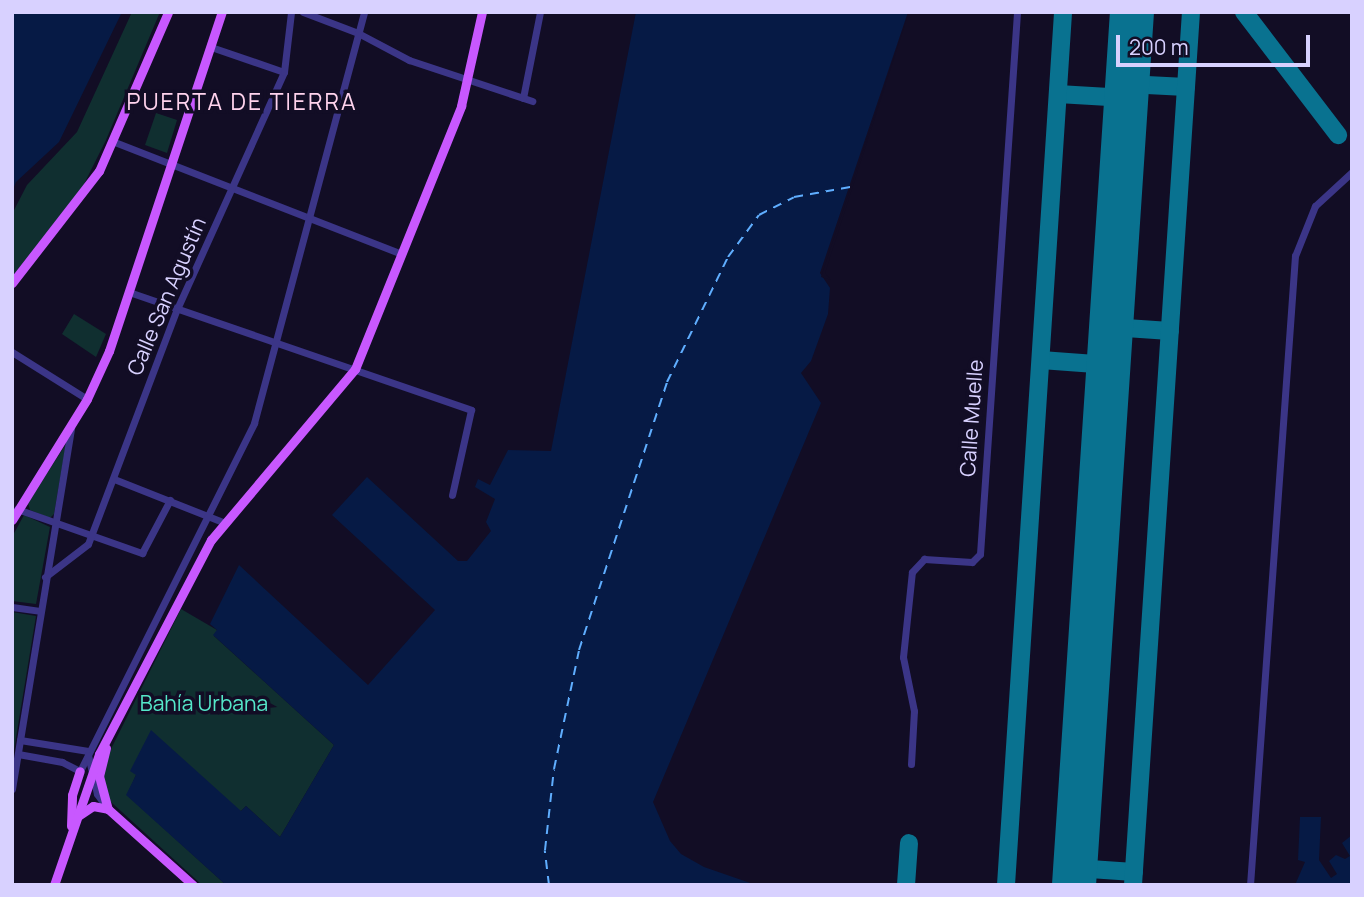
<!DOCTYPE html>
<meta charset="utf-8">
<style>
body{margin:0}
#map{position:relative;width:1364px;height:897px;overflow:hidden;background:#120d25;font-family:Manrope,sans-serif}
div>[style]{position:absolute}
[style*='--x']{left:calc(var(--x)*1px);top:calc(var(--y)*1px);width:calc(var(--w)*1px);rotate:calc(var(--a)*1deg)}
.green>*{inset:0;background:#102f30}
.water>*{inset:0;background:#061a45}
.pier>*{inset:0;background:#120d25}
.ferry>*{height:2px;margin-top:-1px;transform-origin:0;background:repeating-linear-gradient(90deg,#5faeff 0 9px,transparent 0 16px)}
.taxiway>*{height:18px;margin:-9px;padding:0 9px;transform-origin:9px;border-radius:9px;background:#097290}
.runway>*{height:44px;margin:-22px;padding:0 22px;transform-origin:22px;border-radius:22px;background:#097290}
.minor>*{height:7px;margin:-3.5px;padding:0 3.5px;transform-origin:3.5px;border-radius:3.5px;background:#3b3587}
.major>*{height:9px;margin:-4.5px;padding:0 4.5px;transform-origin:4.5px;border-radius:4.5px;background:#c858ff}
span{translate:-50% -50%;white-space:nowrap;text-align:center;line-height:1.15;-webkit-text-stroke:7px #120d25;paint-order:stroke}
.street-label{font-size:21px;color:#d8d1ff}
.park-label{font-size:21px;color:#55e7c9}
.neighbourhood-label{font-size:23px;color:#ffd3ed;letter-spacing:2px}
.frame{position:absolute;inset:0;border:14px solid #d8d1ff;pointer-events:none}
.scale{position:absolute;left:1116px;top:35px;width:194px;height:32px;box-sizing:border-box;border:4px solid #d8d1ff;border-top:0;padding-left:9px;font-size:21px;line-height:24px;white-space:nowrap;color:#d8d1ff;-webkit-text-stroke:5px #120d25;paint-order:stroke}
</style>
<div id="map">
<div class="green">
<div style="clip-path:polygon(132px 12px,160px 12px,106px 140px,83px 186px,12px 277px,12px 214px,27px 185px,77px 132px)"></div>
<div style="clip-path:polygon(156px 113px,177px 120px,167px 153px,145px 145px)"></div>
<div style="clip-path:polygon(74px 314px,106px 334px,96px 357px,62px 334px)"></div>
<div style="clip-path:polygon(66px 444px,54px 514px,50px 518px,30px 510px,28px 503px)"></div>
<div style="clip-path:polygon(24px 515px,50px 527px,36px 604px,12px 601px,12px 537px)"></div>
<div style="clip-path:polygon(181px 609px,217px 630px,214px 636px,334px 745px,280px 837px,246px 806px,241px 811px,136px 775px,127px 795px,226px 885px,202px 885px,111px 802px,105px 791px,103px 774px,111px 749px)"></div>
<div style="clip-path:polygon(12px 612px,36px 616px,12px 762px)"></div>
</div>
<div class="water">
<div style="clip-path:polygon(12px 12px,122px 12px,59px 142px,16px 182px,12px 192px)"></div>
<div style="clip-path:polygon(636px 12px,908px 12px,820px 273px,830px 288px,828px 314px,811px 361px,801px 373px,821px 403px,653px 802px,670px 841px,681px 854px,704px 867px,756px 885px,226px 885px,126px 795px,136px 775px,130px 771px,151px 730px,241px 811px,246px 806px,280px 837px,334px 745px,213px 635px,217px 630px,210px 624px,239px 565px,368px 685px,435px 610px,332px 515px,367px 477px,458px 561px,467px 561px,491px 531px,486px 522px,495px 499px,475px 487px,478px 479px,490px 485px,508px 450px,551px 451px)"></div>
<div style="clip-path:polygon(1300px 817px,1321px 817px,1319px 860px,1331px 878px,1337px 874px,1329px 861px,1336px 855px,1345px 859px,1350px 856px,1342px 843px,1352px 835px,1352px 885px,1295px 885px,1305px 862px,1298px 860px)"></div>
</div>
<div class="pier">
<div style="clip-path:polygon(909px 12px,825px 273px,831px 280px,821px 277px)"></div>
</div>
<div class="ferry">
<div style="--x:549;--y:885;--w:35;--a:-97"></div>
<div style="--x:545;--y:850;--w:81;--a:-83.7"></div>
<div style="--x:554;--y:769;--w:122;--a:-78.1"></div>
<div style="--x:579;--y:650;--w:282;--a:-71.8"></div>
<div style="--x:667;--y:382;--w:139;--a:-64"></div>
<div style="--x:728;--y:257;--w:52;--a:-53.6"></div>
<div style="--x:759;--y:215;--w:39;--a:-27"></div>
<div style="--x:794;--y:197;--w:57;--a:-10.1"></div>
</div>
<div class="taxiway">
<div style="--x:1244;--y:12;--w:155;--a:52.6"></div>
<div style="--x:1127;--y:84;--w:59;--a:2.9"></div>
<div style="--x:1058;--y:94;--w:68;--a:3.4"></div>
<div style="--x:1111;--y:327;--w:59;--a:3.9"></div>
<div style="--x:1041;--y:360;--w:68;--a:4.2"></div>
<div style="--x:1075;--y:868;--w:59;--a:3.9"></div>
<div style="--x:906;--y:885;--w:42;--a:-85.9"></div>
<div style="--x:1006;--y:885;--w:875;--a:-86.26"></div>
<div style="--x:1133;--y:885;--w:875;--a:-86.2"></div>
</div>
<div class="runway">
<div style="--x:1074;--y:885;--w:875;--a:-86.2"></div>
</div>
<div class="minor">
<div style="--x:303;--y:12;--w:59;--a:20.9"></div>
<div style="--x:358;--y:33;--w:58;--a:27.9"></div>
<div style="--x:409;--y:60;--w:130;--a:18.4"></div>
<div style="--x:211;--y:47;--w:77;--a:18.9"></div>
<div style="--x:523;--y:98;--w:88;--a:-78.8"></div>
<div style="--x:112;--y:141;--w:309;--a:21.3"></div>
<div style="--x:129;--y:292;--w:362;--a:19"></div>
<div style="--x:471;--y:410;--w:87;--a:102.6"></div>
<div style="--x:12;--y:352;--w:89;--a:32.1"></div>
<div style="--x:114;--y:479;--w:119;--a:21.6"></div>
<div style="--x:17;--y:509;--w:133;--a:19.4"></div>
<div style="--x:142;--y:553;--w:60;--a:-62.2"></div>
<div style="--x:45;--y:577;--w:54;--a:-37.5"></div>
<div style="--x:88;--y:544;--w:251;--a:-69.3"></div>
<div style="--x:177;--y:309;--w:260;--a:-65.7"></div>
<div style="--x:284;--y:72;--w:60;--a:-83.3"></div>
<div style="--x:12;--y:607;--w:28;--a:8"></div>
<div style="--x:20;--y:740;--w:69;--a:9.2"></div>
<div style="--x:18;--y:754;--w:45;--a:10.3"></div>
<div style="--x:62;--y:762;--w:20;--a:27"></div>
<div style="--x:80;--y:771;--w:389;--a:-63.4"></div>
<div style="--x:254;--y:423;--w:425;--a:-75"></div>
<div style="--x:88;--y:755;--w:40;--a:77"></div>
<div style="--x:97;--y:794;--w:17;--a:54"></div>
<div style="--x:911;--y:764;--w:53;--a:-86.8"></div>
<div style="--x:914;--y:711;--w:55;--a:-101.5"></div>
<div style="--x:903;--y:657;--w:85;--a:-84"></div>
<div style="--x:912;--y:572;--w:18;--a:-47"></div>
<div style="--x:924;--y:559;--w:48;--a:3.6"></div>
<div style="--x:972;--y:562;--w:11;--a:-45"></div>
<div style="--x:980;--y:554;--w:543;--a:-86.09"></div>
<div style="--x:12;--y:789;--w:366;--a:-80.7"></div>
<div style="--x:1250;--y:885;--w:631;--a:-85.91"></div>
<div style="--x:1295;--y:256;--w:54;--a:-68.2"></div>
<div style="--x:1315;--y:206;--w:50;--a:-42.6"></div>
</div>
<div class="major">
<div style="--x:12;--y:283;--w:142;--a:-52.2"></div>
<div style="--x:99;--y:171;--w:173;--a:-66.5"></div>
<div style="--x:12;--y:520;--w:142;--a:-58.2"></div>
<div style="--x:87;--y:399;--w:53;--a:-65.4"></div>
<div style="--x:109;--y:351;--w:357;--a:-71.6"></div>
<div style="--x:106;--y:748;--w:29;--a:104"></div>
<div style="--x:99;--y:776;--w:34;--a:75"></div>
<div style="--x:108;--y:809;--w:114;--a:41.8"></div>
<div style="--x:78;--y:816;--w:18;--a:-34"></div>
<div style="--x:93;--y:806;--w:15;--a:11"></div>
<div style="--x:71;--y:826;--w:31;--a:-88"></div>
<div style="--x:72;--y:795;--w:25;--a:-72"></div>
<div style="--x:54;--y:885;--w:139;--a:-71"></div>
<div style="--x:99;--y:754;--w:242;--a:-62.4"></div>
<div style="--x:211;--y:540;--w:224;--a:-49.9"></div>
<div style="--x:355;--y:369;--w:284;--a:-68"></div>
<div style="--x:461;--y:106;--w:96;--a:-77.4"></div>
</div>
<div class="street-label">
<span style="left:166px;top:296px;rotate:-67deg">Calle San Agustín</span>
<span style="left:971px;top:418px;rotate:-86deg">Calle Muelle</span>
</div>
<div class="park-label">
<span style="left:204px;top:703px">Bahía Urbana</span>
</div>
<div class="neighbourhood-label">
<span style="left:242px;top:101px">PUERTA DE TIERRA</span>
</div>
<div class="frame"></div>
<div class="scale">200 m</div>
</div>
